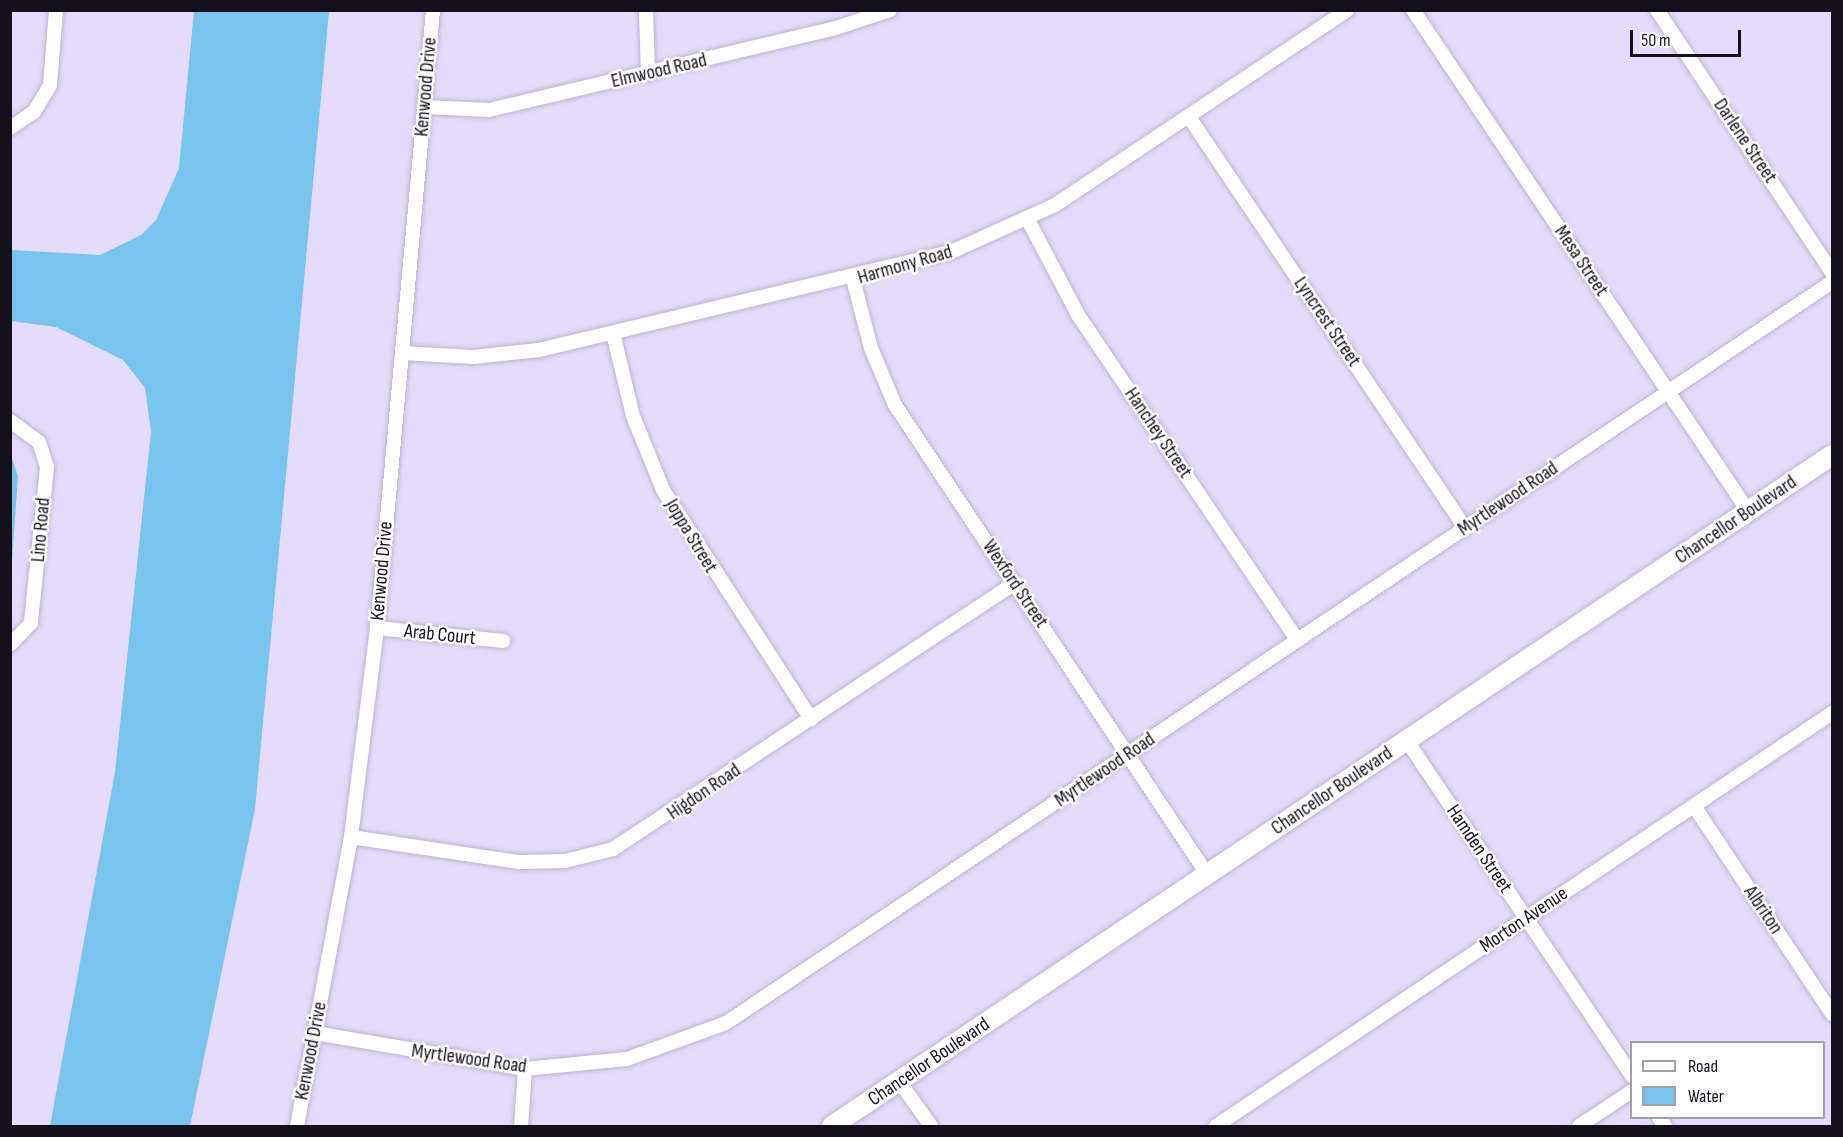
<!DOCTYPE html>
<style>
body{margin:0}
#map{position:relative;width:1843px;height:1137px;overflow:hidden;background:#e5dcfc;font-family:"Sofia Sans Condensed",sans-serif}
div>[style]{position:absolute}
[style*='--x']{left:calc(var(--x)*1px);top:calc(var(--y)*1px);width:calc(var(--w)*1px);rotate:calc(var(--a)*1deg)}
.water>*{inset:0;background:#79c4ed}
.roads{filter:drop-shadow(0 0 2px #bcb4d3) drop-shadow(0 0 2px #bcb4d3)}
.street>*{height:14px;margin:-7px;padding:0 7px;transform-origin:7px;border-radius:7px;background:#fff}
.secondary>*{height:20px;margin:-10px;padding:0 10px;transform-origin:10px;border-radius:10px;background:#fff}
span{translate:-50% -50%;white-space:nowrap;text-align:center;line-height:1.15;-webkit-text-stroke:5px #fff;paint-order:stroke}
.street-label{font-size:20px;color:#15111c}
.frame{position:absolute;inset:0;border:12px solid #15111c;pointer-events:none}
.legend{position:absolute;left:1630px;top:1041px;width:195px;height:78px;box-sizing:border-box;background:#fff;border:2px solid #a1a0a4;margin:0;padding:8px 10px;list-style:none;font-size:18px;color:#15111c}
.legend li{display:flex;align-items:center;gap:12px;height:30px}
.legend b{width:30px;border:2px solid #a1a0a4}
.scale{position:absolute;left:1630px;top:30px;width:111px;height:27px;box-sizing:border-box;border:3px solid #15111c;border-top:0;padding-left:8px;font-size:18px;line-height:21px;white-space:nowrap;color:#15111c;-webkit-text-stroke:4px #fff;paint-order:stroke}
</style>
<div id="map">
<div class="water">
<div style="clip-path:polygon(194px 11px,329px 11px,255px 809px,190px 1126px,50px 1126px,115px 772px,151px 432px,145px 388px,123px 360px,56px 327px,11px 321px,11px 250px,100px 255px,141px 235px,156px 220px,179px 168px)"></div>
<div style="clip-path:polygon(11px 456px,18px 476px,11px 576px)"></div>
</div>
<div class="roads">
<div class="street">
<div style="--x:646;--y:10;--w:63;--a:88.2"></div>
<div style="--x:1413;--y:10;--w:603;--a:56.23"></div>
<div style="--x:1657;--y:10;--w:315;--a:56.3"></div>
<div style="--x:425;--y:107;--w:64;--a:2.7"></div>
<div style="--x:489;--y:110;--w:357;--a:-13.3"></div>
<div style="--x:836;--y:28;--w:57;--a:-18.4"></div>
<div style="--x:1189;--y:117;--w:495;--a:56.1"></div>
<div style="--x:10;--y:128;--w:29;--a:-34"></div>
<div style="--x:34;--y:112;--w:31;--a:-59"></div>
<div style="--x:50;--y:85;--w:75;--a:-85.4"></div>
<div style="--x:1028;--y:220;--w:107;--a:62.2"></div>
<div style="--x:1078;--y:315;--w:392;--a:56"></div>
<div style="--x:853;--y:279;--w:71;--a:75.4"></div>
<div style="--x:871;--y:348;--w:62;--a:67.2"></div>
<div style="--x:895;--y:405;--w:563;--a:56.37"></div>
<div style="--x:613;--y:333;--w:85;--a:76.5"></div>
<div style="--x:633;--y:416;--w:80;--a:67.9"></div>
<div style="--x:663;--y:490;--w:273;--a:57.1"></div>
<div style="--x:402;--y:353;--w:71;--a:3.2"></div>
<div style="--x:473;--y:357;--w:66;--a:-6.1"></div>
<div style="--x:539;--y:350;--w:423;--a:-13.4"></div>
<div style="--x:951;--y:252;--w:114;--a:-24.3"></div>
<div style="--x:1055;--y:205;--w:351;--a:-33.7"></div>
<div style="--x:10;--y:421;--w:36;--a:36"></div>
<div style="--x:39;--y:442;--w:26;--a:72"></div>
<div style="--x:47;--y:467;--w:157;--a:95.9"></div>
<div style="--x:31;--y:623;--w:30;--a:134"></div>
<div style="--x:377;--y:628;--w:127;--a:5.9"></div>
<div style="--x:1407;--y:741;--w:404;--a:56.1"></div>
<div style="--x:1694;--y:806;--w:250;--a:56.4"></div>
<div style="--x:351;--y:837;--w:170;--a:8.5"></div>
<div style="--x:519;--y:862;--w:46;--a:-1.2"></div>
<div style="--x:565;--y:861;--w:49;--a:-14"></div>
<div style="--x:613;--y:849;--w:482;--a:-33.5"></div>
<div style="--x:315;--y:1033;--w:213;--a:9.7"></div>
<div style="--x:525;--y:1069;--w:102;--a:-5.6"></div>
<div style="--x:627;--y:1059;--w:105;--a:-20"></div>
<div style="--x:726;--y:1023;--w:1331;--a:-33.82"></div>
<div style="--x:899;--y:1081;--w:55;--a:54.6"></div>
<div style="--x:1659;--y:1118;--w:10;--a:53"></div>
<div style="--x:297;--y:1126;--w:294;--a:-79.4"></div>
<div style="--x:351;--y:837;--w:211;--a:-82.9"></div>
<div style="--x:377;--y:628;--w:621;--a:-84.82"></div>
<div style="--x:521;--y:1126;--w:57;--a:-86"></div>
<div style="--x:1216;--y:1126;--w:742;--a:-33.84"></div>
<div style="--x:1579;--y:1126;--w:64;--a:-33.4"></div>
</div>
<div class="secondary">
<div style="--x:832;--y:1126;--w:1204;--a:-33.86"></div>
</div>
</div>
<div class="street-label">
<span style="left:659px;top:71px;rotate:-13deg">Elmwood Road</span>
<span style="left:426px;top:87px;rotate:-85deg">Kenwood Drive</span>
<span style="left:1745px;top:141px;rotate:56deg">Darlene Street</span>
<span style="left:1581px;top:261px;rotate:56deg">Mesa Street</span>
<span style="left:905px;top:265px;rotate:-16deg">Harmony Road</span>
<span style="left:1327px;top:322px;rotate:56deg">Lyncrest Street</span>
<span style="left:1158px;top:433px;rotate:56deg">Hanchey Street</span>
<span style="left:1508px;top:499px;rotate:-34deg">Myrtlewood Road</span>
<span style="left:1736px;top:520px;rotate:-34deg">Chancellor Boulevard</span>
<span style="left:41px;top:530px;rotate:-85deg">Lino Road</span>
<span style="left:691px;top:536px;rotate:59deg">Joppa Street</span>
<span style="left:382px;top:571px;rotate:-85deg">Kenwood Drive</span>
<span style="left:1015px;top:584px;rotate:56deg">Wexford Street</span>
<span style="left:440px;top:635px;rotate:6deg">Arab Court</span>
<span style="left:1105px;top:770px;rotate:-34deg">Myrtlewood Road</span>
<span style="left:1332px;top:791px;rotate:-34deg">Chancellor Boulevard</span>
<span style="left:704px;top:792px;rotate:-34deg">Higdon Road</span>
<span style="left:1479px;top:849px;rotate:56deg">Hamden Street</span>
<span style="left:1763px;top:910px;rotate:56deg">Albriton</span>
<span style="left:1524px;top:920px;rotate:-34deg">Morton Avenue</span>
<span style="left:311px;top:1051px;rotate:-79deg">Kenwood Drive</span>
<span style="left:469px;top:1059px;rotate:8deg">Myrtlewood Road</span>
<span style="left:929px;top:1062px;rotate:-34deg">Chancellor Boulevard</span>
</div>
<div class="frame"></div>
<ul class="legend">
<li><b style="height:8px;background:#fff"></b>Road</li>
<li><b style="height:16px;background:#79c4ed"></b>Water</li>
</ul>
<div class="scale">50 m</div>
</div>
